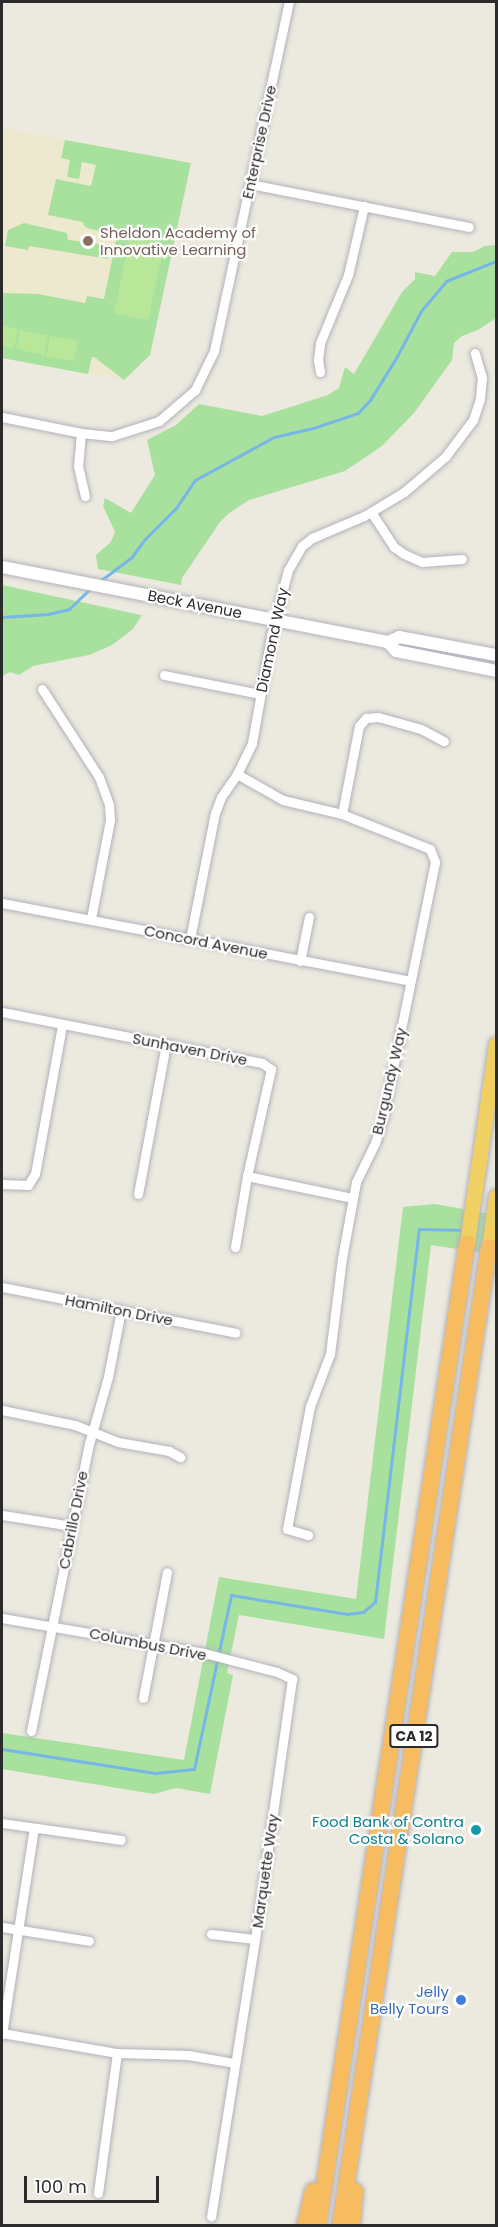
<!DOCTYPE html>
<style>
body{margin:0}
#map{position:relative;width:498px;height:2227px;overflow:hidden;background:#ece9de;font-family:Poppins,sans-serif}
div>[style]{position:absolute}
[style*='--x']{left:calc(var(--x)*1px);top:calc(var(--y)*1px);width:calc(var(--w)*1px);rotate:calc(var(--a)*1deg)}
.education>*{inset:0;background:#ede9ce}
.green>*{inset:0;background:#a8e09d}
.pitch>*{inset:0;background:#b8e799}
.stream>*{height:3px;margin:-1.5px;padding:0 1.5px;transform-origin:1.5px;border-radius:1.5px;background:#76b6e9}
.roads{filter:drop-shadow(0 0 2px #b1b2be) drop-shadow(0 0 2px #b1b2be)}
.minor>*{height:9px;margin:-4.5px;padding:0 4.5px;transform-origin:4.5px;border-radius:4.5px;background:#fff}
.tertiary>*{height:12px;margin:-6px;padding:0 6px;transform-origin:6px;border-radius:6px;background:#fff}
.trunk>*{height:15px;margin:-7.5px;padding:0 7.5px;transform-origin:7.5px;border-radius:7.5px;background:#f0d062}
.motorway>*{height:16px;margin:-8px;padding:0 8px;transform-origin:8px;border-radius:8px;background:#f7bc5f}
.dots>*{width:16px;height:16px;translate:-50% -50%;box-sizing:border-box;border:3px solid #fff;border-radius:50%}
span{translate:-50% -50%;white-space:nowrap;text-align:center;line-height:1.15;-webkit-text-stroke:4.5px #fff;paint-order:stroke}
.shield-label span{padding:2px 4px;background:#fff;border:2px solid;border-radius:4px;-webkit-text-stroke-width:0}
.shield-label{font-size:14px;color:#2b2b2b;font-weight:700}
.street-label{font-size:15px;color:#2b2b2b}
.education-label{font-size:15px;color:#785e54}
.left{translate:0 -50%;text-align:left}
.culture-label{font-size:15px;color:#0d838f}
.right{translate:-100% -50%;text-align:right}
.shop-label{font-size:15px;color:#366cbe}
.frame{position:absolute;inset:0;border:3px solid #2b2b2b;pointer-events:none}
.scale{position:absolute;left:24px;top:2176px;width:135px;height:27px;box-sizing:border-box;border:3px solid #2b2b2b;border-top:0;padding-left:8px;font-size:18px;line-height:21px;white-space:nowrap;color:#2b2b2b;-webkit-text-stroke:4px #fff;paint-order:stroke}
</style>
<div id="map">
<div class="education">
<div style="clip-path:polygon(2px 128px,191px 163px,150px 355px,124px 380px,2px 358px)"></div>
</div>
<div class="green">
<div style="clip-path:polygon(65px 140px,191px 163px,150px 355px,124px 380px,94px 357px,92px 357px,88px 374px,2px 358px,2px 293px,38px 294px,85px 303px,87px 296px,104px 299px,117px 235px,90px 229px,84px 226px,83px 222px,48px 215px,56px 179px,91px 186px,96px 165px,82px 162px,79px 179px,67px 177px,70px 160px,61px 158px)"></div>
<div style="clip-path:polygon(24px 223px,67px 233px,68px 240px,110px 245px,108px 259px,29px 246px,28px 250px,5px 246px,8px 230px)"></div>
<div style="clip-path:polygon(496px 245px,496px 318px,478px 330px,462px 336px,454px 343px,452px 360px,414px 413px,382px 446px,345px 471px,249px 500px,228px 514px,220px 522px,182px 578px,181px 585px,98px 569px,96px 555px,111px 542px,115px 532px,103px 506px,105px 498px,131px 513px,155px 475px,147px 440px,176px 425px,199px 404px,262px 416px,328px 395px,339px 388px,345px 367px,354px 374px,402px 292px,415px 279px,415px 272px,435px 276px,452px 252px,473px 252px,485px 246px)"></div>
<div style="clip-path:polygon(2px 585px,141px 615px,142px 615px,133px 629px,112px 645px,89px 655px,33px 666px,19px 675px,10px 672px,2px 676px)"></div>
<div style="clip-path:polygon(435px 1204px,496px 1215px,496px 1255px,431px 1245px,384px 1639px,239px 1615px,227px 1673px,233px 1675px,210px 1794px,176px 1788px,154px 1794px,2px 1769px,2px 1733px,184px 1760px,219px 1577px,356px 1599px,403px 1207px)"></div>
</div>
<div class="pitch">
<div style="clip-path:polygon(130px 237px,164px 244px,148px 320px,114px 313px)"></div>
<div style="clip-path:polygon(2px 325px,18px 329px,14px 349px,2px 346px)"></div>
<div style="clip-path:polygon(20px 330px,48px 335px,44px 355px,16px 349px)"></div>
<div style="clip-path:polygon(50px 336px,78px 341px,74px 361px,46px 356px)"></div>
</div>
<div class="stream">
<div style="--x:100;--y:581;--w:39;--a:-37"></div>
<div style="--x:131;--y:558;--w:24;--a:-54"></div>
<div style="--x:145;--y:539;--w:44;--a:-45"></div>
<div style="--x:176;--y:508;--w:34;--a:-56"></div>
<div style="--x:195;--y:480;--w:90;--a:-28.6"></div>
<div style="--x:274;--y:437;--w:40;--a:-13"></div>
<div style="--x:313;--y:428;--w:47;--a:-18.4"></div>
<div style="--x:358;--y:413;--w:18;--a:-47"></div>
<div style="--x:370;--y:400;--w:49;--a:-58.2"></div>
<div style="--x:396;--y:358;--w:53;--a:-62"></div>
<div style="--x:421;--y:311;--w:39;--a:-50"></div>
<div style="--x:446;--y:281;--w:54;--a:-21.8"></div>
<div style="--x:2;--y:617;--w:46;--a:-3.7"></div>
<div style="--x:48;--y:614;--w:22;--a:-13"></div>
<div style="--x:69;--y:609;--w:29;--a:-44"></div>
<div style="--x:2;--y:1749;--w:155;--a:8.9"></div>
<div style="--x:155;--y:1773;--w:39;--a:-6"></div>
<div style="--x:194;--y:1769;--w:178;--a:-78"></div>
<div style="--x:231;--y:1595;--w:118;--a:9.3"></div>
<div style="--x:347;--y:1614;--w:16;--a:-7"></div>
<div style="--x:363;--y:1612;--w:16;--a:-40"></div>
<div style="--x:375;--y:1602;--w:376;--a:-83.3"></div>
<div style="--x:419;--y:1229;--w:46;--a:1.2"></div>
</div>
<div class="roads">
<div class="minor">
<div style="--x:250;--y:184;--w:223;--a:11.1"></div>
<div style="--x:320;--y:372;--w:12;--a:-99"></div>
<div style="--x:318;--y:360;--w:17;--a:-83"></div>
<div style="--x:320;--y:343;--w:74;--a:-67.6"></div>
<div style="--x:348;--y:275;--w:71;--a:-76.9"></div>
<div style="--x:2;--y:417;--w:81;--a:11.4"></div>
<div style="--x:81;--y:433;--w:31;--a:6"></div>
<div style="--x:112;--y:436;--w:49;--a:-17.7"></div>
<div style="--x:159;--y:421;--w:48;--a:-40.7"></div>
<div style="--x:195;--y:390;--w:43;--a:-64"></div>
<div style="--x:214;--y:351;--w:357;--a:-77.9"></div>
<div style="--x:81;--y:433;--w:33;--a:95"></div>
<div style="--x:78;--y:466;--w:31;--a:77"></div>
<div style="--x:371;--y:512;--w:42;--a:56.7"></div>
<div style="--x:394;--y:547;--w:12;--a:35"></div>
<div style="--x:404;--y:554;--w:20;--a:24"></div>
<div style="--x:422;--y:562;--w:40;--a:-4.3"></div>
<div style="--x:164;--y:675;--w:98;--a:11.2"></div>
<div style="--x:42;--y:689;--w:105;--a:57.1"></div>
<div style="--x:99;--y:777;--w:30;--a:70"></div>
<div style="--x:109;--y:805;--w:15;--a:86"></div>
<div style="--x:110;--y:820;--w:101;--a:100.9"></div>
<div style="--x:237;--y:774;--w:53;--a:29.5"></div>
<div style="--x:283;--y:800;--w:61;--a:13.3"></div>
<div style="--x:342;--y:814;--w:95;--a:21.7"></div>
<div style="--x:430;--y:849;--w:14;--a:69"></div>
<div style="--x:435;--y:862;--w:260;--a:101.5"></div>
<div style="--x:383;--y:1117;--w:27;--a:107"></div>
<div style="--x:375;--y:1143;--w:43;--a:116"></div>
<div style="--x:356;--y:1182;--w:77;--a:100.4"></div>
<div style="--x:342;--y:1258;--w:97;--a:97.1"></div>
<div style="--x:330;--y:1354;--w:56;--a:111"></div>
<div style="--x:310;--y:1406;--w:125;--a:100.6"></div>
<div style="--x:287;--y:1529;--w:22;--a:16"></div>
<div style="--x:342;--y:814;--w:90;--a:-79.1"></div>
<div style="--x:359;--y:726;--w:11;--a:-49"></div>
<div style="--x:366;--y:718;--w:12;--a:-5"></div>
<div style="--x:378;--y:717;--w:45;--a:15.6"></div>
<div style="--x:421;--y:729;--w:26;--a:28"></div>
<div style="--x:2;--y:903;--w:416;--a:10.8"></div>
<div style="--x:190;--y:939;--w:128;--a:-78.8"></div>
<div style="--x:215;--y:813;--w:17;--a:-69"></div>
<div style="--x:221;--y:797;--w:28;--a:-55"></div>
<div style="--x:237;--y:774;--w:34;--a:-64"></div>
<div style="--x:252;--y:743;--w:109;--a:-79.9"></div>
<div style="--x:271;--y:636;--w:68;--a:-75.6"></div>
<div style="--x:288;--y:570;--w:28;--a:-60"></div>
<div style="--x:302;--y:546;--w:13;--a:-39"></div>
<div style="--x:312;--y:538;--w:56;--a:-22.9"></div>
<div style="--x:364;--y:516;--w:47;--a:-31"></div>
<div style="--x:404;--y:492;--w:54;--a:-40.5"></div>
<div style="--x:445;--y:457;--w:46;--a:-52.9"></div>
<div style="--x:473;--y:420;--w:22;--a:-72"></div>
<div style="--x:480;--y:399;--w:21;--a:-85"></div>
<div style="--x:482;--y:378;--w:26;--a:-106"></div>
<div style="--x:300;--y:961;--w:45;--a:-78.4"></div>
<div style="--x:2;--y:1012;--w:265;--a:11.1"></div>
<div style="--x:262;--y:1063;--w:11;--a:34"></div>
<div style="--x:271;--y:1069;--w:110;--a:102.6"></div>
<div style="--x:247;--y:1176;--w:107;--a:11.8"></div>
<div style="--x:2;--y:1184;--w:26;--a:2"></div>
<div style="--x:28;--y:1185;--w:13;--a:-58"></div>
<div style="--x:35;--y:1174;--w:151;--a:-79.7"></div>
<div style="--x:138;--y:1194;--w:152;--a:-79.4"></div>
<div style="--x:235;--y:1247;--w:72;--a:-80.4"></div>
<div style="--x:2;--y:1287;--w:238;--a:11.1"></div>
<div style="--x:2;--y:1410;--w:75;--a:11.6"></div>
<div style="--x:75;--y:1425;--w:46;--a:21.6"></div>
<div style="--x:118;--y:1442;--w:52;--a:10"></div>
<div style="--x:169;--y:1451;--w:13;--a:29"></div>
<div style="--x:2;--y:1515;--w:71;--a:8.9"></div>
<div style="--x:2;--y:1618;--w:205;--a:9.8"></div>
<div style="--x:204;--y:1653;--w:75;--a:14.6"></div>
<div style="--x:277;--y:1672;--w:17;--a:25"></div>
<div style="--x:292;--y:1679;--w:263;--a:98.1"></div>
<div style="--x:255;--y:1939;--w:281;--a:99"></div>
<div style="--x:143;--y:1698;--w:128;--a:-79.2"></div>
<div style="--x:31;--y:1731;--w:293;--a:-78.6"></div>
<div style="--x:89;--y:1444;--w:70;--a:-74.2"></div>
<div style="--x:108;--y:1377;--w:68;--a:-79"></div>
<div style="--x:2;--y:1823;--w:120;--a:8.1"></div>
<div style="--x:2;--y:1927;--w:88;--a:9.1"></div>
<div style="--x:211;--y:1934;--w:44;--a:6.5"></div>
<div style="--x:2;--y:2033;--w:117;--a:9.9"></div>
<div style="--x:117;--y:2053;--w:71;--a:1.6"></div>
<div style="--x:188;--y:2055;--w:48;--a:9.7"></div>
<div style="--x:2;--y:2034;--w:208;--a:-81.2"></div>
<div style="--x:98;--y:2193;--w:141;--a:-82.3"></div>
</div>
<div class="tertiary">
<div style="--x:2;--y:567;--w:393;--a:11"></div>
<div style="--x:388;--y:642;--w:12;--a:48"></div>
<div style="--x:396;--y:651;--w:102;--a:11.3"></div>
<div style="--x:388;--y:642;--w:12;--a:-24"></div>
<div style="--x:399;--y:637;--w:99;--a:10.5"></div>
</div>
<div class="trunk">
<div style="--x:467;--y:1243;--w:201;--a:-81.7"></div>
<div style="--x:489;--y:1247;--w:51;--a:-82.2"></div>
</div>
<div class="motorway">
<div style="--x:305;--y:2226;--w:36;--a:-77"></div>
<div style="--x:318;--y:2226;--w:994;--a:-81.38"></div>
<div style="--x:340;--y:2226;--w:990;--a:-81.35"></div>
<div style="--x:352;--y:2226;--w:35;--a:-85"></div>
</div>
</div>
<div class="dots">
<div style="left:88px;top:241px;background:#8d6e63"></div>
<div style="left:476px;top:1830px;background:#0f9aa8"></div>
<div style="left:461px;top:2000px;background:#3f7fe0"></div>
</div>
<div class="shield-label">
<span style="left:414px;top:1736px">CA 12</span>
</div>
<div class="street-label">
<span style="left:259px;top:142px;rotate:-78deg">Enterprise Drive</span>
<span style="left:195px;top:604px;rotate:11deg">Beck Avenue</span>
<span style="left:272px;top:640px;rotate:-78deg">Diamond Way</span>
<span style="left:206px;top:942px;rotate:11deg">Concord Avenue</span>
<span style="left:190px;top:1049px;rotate:11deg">Sunhaven Drive</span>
<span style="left:389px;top:1081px;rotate:-77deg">Burgundy Way</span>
<span style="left:119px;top:1310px;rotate:11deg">Hamilton Drive</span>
<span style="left:73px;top:1520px;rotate:-79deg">Cabrillo Drive</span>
<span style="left:148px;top:1644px;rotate:11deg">Columbus Drive</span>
<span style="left:265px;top:1871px;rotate:-82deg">Marquette Way</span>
</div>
<div class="education-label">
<span class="left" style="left:100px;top:241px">Sheldon Academy of<br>Innovative Learning</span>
</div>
<div class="culture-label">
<span class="right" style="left:464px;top:1830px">Food Bank of Contra<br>Costa &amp; Solano</span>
</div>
<div class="shop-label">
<span class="right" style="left:449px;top:2000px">Jelly<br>Belly Tours</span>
</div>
<div class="frame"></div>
<div class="scale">100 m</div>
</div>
